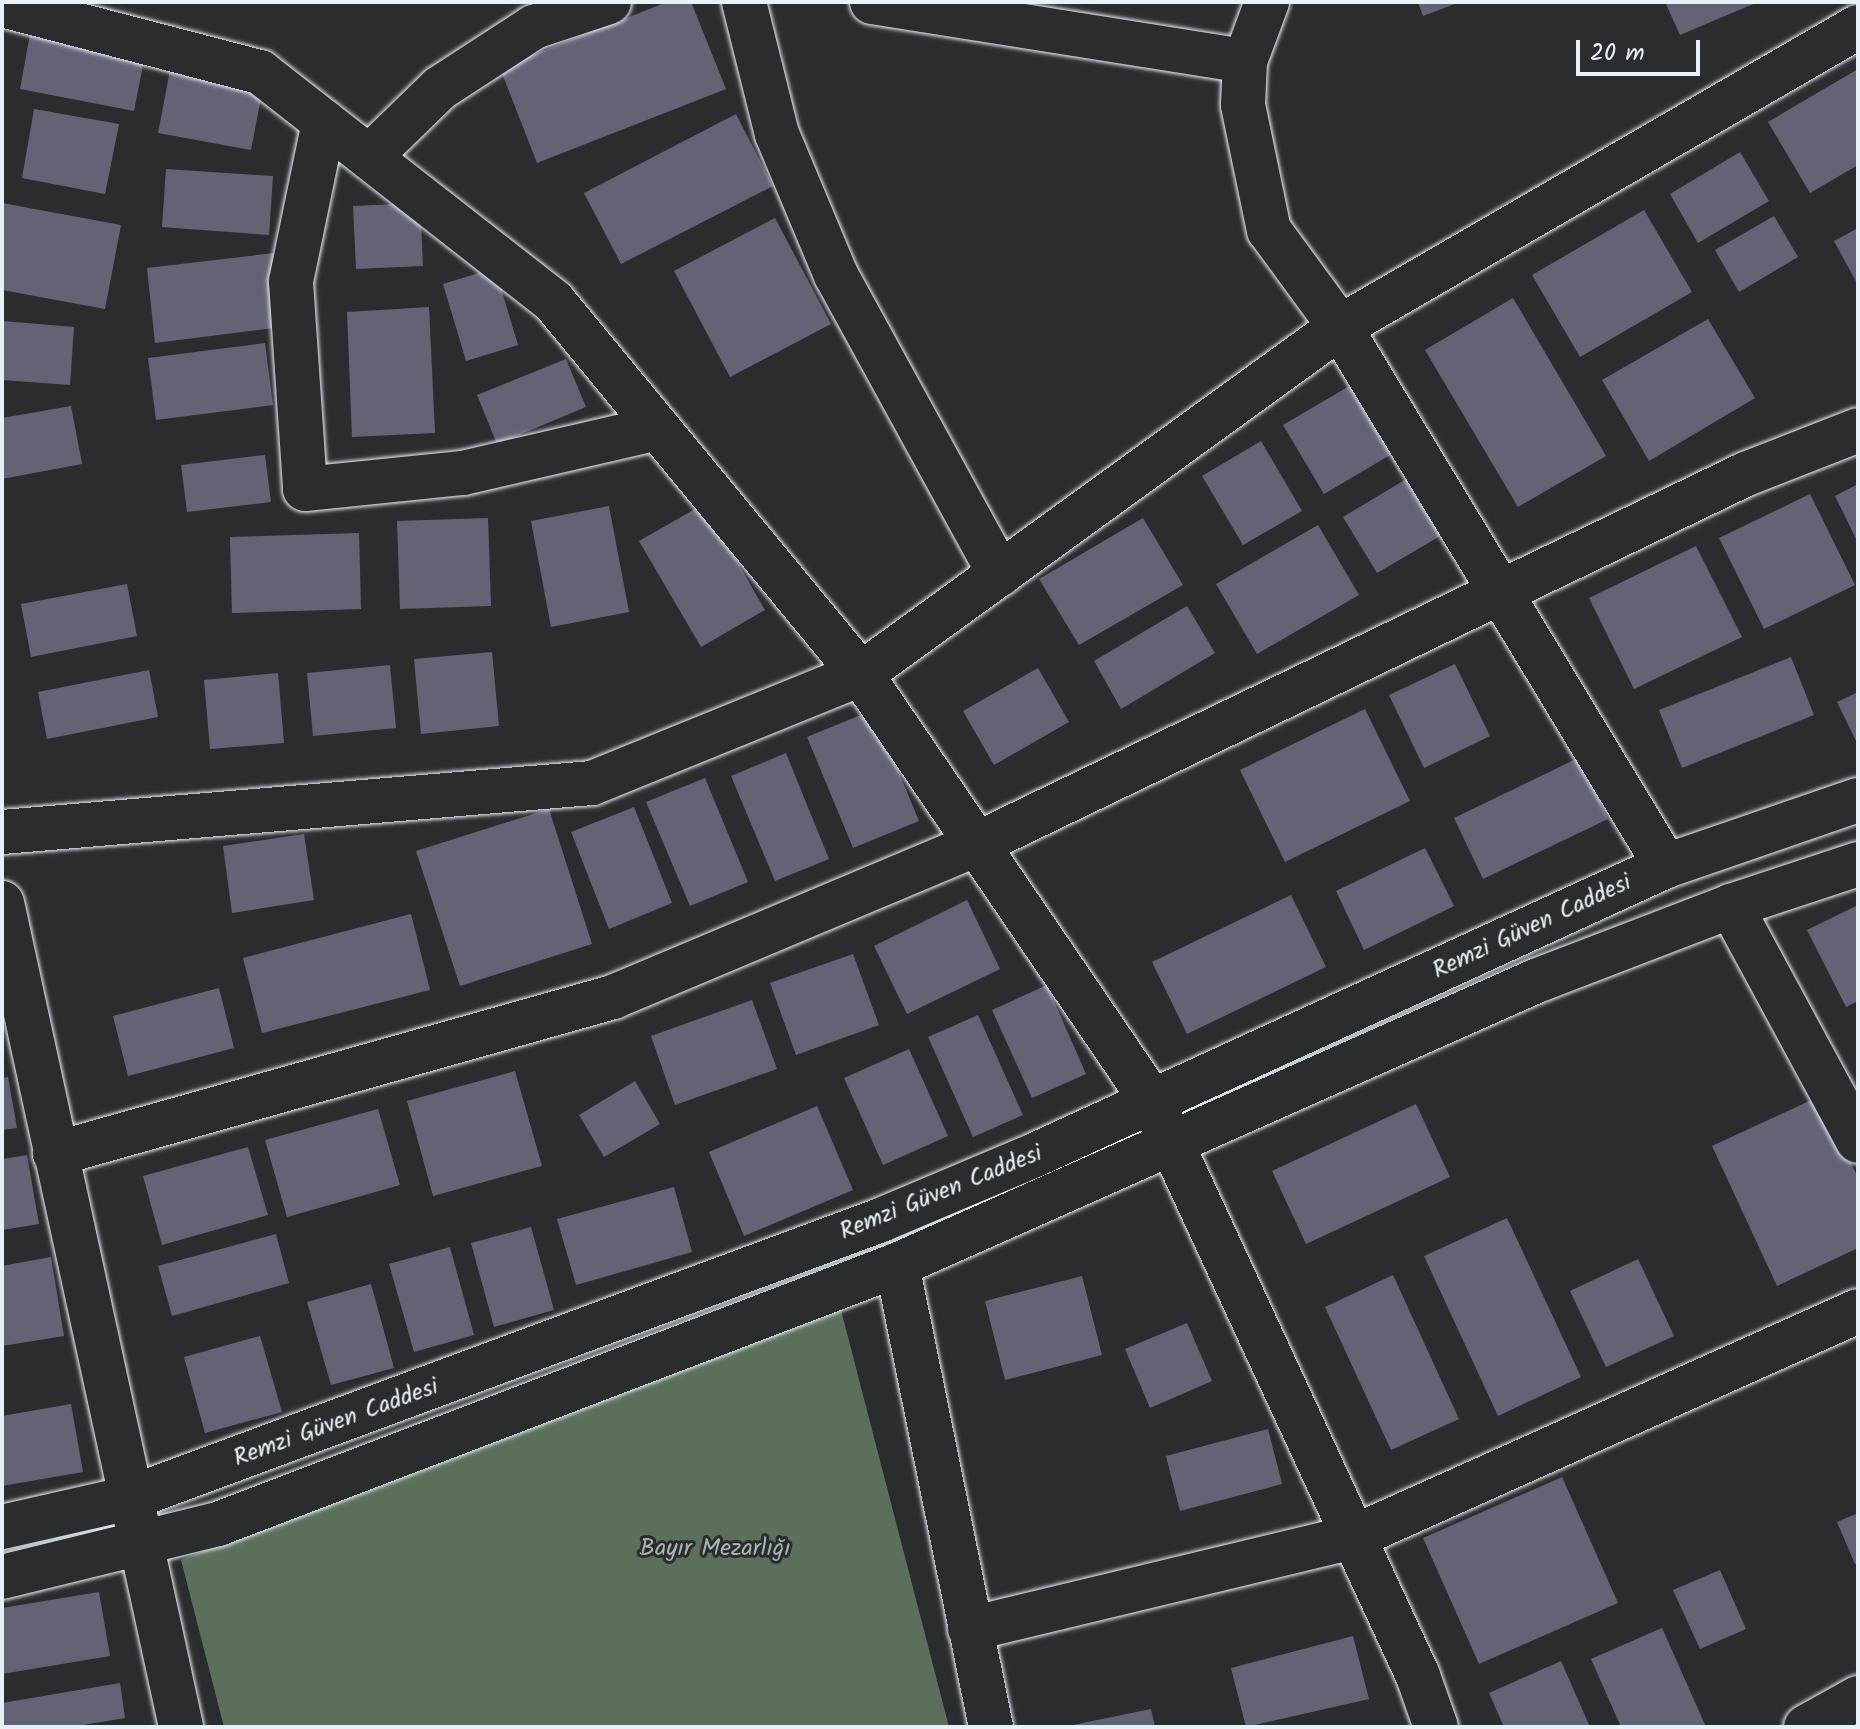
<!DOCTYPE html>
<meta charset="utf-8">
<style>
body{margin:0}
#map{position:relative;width:1860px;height:1729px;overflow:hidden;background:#2a2d2e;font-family:Kalam,sans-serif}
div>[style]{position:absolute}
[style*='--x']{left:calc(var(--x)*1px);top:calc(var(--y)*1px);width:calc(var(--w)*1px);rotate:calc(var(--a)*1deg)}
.green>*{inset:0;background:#5b6f5a}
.building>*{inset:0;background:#626476}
.roads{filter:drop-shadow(0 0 2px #e8f1f8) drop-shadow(0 0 2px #e8f1f8)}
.street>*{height:44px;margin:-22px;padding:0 22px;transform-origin:22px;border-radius:22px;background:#2a2d2e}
.secondary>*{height:44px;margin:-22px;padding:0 22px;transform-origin:22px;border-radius:22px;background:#2a2d2e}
span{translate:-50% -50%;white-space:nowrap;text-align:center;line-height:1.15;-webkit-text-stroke:6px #2a2d2e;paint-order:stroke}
.street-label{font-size:24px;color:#e8f1f8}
.park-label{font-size:24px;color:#a9b6b1}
.frame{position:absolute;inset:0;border:4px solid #e8f1f8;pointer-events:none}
.scale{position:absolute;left:1576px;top:40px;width:124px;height:36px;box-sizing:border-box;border:4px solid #e8f1f8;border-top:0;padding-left:10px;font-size:24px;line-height:28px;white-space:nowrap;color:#e8f1f8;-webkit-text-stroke:6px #2a2d2e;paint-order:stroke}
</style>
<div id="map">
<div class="green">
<div style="clip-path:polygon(841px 1310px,949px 1727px,224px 1727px,181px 1560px)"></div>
</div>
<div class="building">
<div style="clip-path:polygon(667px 2px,691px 2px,726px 89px,537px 163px,500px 68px)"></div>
<div style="clip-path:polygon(1418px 2px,1460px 2px,1423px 16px)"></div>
<div style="clip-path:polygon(1665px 2px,1758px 2px,1680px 35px)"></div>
<div style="clip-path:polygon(30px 34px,145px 55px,134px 111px,20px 89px)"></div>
<div style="clip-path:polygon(171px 65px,264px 82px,251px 150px,158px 133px)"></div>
<div style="clip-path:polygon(1858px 69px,1858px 165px,1810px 193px,1768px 122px)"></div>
<div style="clip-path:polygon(34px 109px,119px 124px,105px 194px,22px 178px)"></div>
<div style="clip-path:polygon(736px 114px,773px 186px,621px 264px,584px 193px)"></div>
<div style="clip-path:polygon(1740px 152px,1769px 201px,1698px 243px,1670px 194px)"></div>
<div style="clip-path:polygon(166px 169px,273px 176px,269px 235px,162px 227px)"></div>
<div style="clip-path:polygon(2px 203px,121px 225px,105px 309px,2px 290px)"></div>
<div style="clip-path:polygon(420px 203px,423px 266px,356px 269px,353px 206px)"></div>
<div style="clip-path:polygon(1644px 210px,1692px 292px,1580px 357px,1532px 275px)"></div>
<div style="clip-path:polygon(1774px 216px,1798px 257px,1739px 292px,1715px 250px)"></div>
<div style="clip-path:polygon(775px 218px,831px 324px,730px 377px,674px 271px)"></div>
<div style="clip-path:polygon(1858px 228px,1858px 285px,1834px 241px)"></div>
<div style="clip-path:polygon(274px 253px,282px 327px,155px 343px,147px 268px)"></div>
<div style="clip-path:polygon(495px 268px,518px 345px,466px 361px,443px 284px)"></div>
<div style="clip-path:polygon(1513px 298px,1606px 456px,1518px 507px,1425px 350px)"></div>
<div style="clip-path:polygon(429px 307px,435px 433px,352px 437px,347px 312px)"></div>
<div style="clip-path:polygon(1708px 319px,1755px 398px,1649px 461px,1602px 380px)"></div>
<div style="clip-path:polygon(2px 321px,74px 327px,70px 385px,2px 380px)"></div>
<div style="clip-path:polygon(265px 343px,273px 405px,156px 420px,148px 358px)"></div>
<div style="clip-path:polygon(566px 359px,586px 407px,497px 444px,477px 395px)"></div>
<div style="clip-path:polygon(1351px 385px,1392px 454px,1324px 494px,1283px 425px)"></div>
<div style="clip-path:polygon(71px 406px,82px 464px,2px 479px,2px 418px)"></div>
<div style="clip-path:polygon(1261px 441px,1302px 511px,1243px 545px,1202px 476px)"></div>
<div style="clip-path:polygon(265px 455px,271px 502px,187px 512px,181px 465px)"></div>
<div style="clip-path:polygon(1408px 478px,1442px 535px,1377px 573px,1343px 517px)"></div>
<div style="clip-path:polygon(1858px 484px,1858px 543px,1835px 496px)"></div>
<div style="clip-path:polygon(1810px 494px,1855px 585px,1764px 629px,1719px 538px)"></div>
<div style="clip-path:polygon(704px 504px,765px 610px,701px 647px,639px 541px)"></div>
<div style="clip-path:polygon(609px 506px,629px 612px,551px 627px,531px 521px)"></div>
<div style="clip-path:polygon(488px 518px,491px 606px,400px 609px,397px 521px)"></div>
<div style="clip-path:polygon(1143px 518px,1183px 585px,1079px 645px,1039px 579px)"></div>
<div style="clip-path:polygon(1318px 525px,1359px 595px,1257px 654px,1216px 584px)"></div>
<div style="clip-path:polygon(359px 533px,361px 609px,232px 613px,230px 537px)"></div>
<div style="clip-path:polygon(1696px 546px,1742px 637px,1634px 689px,1589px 598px)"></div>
<div style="clip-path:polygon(127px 584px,137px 636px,31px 657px,21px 604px)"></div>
<div style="clip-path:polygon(1187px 606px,1215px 653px,1121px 709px,1094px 661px)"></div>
<div style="clip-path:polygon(492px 652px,499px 726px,421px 734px,414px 659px)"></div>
<div style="clip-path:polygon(1791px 657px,1814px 715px,1682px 768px,1659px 710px)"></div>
<div style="clip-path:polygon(1455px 664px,1490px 736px,1424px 768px,1389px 695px)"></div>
<div style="clip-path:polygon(390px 665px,396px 728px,313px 736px,307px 673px)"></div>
<div style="clip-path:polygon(1038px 668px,1069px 722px,994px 765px,963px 711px)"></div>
<div style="clip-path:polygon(149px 670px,158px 717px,47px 739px,38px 692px)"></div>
<div style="clip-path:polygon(278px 673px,284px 743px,210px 749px,204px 680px)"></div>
<div style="clip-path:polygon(1858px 692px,1858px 745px,1837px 702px)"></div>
<div style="clip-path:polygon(1365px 709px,1410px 801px,1285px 862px,1240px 770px)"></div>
<div style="clip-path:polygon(873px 710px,919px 821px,853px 848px,807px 737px)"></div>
<div style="clip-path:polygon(786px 753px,829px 859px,775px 881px,731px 776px)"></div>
<div style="clip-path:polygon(1578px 758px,1608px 819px,1483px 879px,1454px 818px)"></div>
<div style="clip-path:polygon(705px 778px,748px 882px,690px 906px,646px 802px)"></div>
<div style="clip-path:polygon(634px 807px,672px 903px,609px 929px,571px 832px)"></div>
<div style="clip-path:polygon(549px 809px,592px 944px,460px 986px,416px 851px)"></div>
<div style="clip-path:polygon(304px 834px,314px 900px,232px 913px,223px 846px)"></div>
<div style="clip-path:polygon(1425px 848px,1454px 906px,1364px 950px,1336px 891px)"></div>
<div style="clip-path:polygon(1291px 895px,1326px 967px,1187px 1034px,1152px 962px)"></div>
<div style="clip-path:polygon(967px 900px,1000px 969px,907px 1014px,874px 946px)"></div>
<div style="clip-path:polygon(1858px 905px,1858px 1001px,1846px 1007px,1807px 930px)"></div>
<div style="clip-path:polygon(411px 914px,430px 990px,262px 1033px,243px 958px)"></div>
<div style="clip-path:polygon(853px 954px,879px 1025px,796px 1055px,770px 983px)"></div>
<div style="clip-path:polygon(1047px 985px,1086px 1074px,1032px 1098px,992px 1010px)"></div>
<div style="clip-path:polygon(219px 988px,234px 1048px,128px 1076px,113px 1016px)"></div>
<div style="clip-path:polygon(752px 1000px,777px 1069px,675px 1105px,651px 1036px)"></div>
<div style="clip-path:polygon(978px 1015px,1023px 1115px,973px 1137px,928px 1037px)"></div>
<div style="clip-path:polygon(909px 1049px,948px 1136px,883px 1165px,844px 1078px)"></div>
<div style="clip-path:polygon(515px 1071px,542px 1166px,433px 1196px,407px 1101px)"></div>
<div style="clip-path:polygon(8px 1077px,17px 1128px,2px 1130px,2px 1078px)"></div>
<div style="clip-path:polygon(635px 1081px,660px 1124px,604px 1157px,579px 1115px)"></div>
<div style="clip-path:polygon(1820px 1096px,1858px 1178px,1858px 1248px,1777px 1286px,1712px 1146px)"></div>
<div style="clip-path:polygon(1416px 1104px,1450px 1177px,1306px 1244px,1272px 1171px)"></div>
<div style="clip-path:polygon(817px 1106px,853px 1190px,744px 1236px,709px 1152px)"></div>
<div style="clip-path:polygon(378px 1109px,400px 1185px,287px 1217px,265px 1140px)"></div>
<div style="clip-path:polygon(248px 1147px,268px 1215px,162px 1245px,143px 1176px)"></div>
<div style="clip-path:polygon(27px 1155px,39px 1224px,2px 1230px,2px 1159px)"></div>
<div style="clip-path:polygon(674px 1187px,692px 1252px,576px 1285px,557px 1219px)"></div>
<div style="clip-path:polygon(1507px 1218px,1581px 1377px,1498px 1416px,1424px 1256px)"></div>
<div style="clip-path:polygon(531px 1227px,554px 1310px,494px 1327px,471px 1243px)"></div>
<div style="clip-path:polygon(276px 1234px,289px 1283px,172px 1316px,158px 1266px)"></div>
<div style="clip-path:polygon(450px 1247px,474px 1335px,414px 1352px,389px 1264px)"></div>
<div style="clip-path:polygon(51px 1257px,64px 1336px,2px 1346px,2px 1266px)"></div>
<div style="clip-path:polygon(1638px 1259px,1674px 1336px,1606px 1367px,1570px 1291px)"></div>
<div style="clip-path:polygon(1393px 1275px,1459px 1419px,1391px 1450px,1325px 1307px)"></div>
<div style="clip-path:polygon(1082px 1276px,1102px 1355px,1005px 1380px,985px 1301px)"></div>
<div style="clip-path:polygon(371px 1284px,394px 1368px,331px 1385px,307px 1302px)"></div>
<div style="clip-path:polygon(1187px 1323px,1212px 1381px,1150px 1408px,1125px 1349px)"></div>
<div style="clip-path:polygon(260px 1336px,282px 1412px,205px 1433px,184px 1357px)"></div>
<div style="clip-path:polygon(71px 1404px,83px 1472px,2px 1486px,2px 1416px)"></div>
<div style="clip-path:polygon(1268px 1429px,1282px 1484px,1180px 1511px,1166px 1456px)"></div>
<div style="clip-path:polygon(1562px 1477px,1618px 1603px,1479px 1664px,1423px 1538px)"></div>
<div style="clip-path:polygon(1858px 1513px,1858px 1563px,1855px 1564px,1837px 1522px)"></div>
<div style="clip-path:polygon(1720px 1570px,1746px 1629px,1700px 1649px,1673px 1590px)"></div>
<div style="clip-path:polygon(99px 1592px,110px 1656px,2px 1674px,2px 1608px)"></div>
<div style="clip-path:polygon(1662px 1628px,1706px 1727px,1621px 1727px,1591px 1659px)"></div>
<div style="clip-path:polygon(1353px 1636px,1369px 1699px,1246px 1727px,1231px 1668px)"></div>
<div style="clip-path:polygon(1561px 1661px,1590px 1727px,1504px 1727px,1489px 1693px)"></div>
<div style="clip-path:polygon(120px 1683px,125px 1718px,71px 1727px,2px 1727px,2px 1703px)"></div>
<div style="clip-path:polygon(1151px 1709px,1155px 1727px,1068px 1727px,1068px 1726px)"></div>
</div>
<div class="roads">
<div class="street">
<div style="--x:744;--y:2;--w:136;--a:76"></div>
<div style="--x:777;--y:134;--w:153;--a:67.3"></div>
<div style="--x:836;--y:275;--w:341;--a:61.3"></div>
<div style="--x:872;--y:2;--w:378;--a:9"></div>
<div style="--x:1267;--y:2;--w:63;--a:110.4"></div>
<div style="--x:1245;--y:61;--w:44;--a:92.6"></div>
<div style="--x:1243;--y:105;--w:128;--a:78.3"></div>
<div style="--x:1269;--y:230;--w:120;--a:53.8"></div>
<div style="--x:1340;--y:327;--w:630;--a:58.83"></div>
<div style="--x:2;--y:5;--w:267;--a:14.6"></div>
<div style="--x:260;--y:72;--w:373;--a:38"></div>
<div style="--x:554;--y:302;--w:482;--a:50.5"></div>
<div style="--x:861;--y:674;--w:517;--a:55.73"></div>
<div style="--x:1152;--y:1101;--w:634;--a:65.17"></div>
<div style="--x:1418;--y:1676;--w:54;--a:70.6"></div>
<div style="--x:324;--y:122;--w:163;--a:101.7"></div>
<div style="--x:291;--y:282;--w:207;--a:86.1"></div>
<div style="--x:305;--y:489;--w:159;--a:-5.8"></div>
<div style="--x:463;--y:473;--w:200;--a:-13"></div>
<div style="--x:369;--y:157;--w:99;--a:-44.2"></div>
<div style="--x:440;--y:88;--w:112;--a:-33"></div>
<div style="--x:534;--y:27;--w:79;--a:-18.4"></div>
<div style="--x:2;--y:832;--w:592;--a:-4.75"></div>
<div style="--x:592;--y:783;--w:290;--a:-22.1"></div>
<div style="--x:861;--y:674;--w:591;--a:-35.92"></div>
<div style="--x:1340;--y:327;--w:599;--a:-30.08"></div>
<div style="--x:2;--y:903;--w:843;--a:77.74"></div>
<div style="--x:1731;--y:906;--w:267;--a:61.6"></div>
<div style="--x:55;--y:1154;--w:580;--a:-15.71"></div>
<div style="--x:613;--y:997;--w:393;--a:-22.8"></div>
<div style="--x:975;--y:845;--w:856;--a:-25.7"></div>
<div style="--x:1746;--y:474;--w:120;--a:-21.4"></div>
<div style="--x:897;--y:1265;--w:471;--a:78.5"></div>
<div style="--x:970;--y:1629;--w:395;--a:-13.5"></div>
<div style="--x:1354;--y:1537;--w:552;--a:-24.15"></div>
<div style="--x:1806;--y:1727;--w:60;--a:-29.1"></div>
</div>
<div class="secondary">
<div style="--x:2;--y:1527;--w:131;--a:-12.8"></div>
<div style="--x:130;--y:1498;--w:801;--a:-20.31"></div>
<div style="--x:881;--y:1220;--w:169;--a:-22.9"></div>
<div style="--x:1037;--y:1154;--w:692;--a:-24.6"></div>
<div style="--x:1666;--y:866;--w:203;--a:-19"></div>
<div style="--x:2;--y:1577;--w:222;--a:-13.8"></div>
<div style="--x:218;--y:1524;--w:727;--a:-20.88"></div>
<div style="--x:897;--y:1265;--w:699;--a:-23.96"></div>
<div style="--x:1536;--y:981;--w:209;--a:-21"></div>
<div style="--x:1731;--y:906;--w:134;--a:-18.3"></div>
</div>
</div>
<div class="street-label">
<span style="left:1532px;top:927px;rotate:-25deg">Remzi Güven Caddesi</span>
<span style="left:941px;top:1193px;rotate:-22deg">Remzi Güven Caddesi</span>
<span style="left:336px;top:1423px;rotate:-20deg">Remzi Güven Caddesi</span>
</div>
<div class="park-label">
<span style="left:715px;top:1549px">Bayır Mezarlığı</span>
</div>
<div class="frame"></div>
<div class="scale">20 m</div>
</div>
